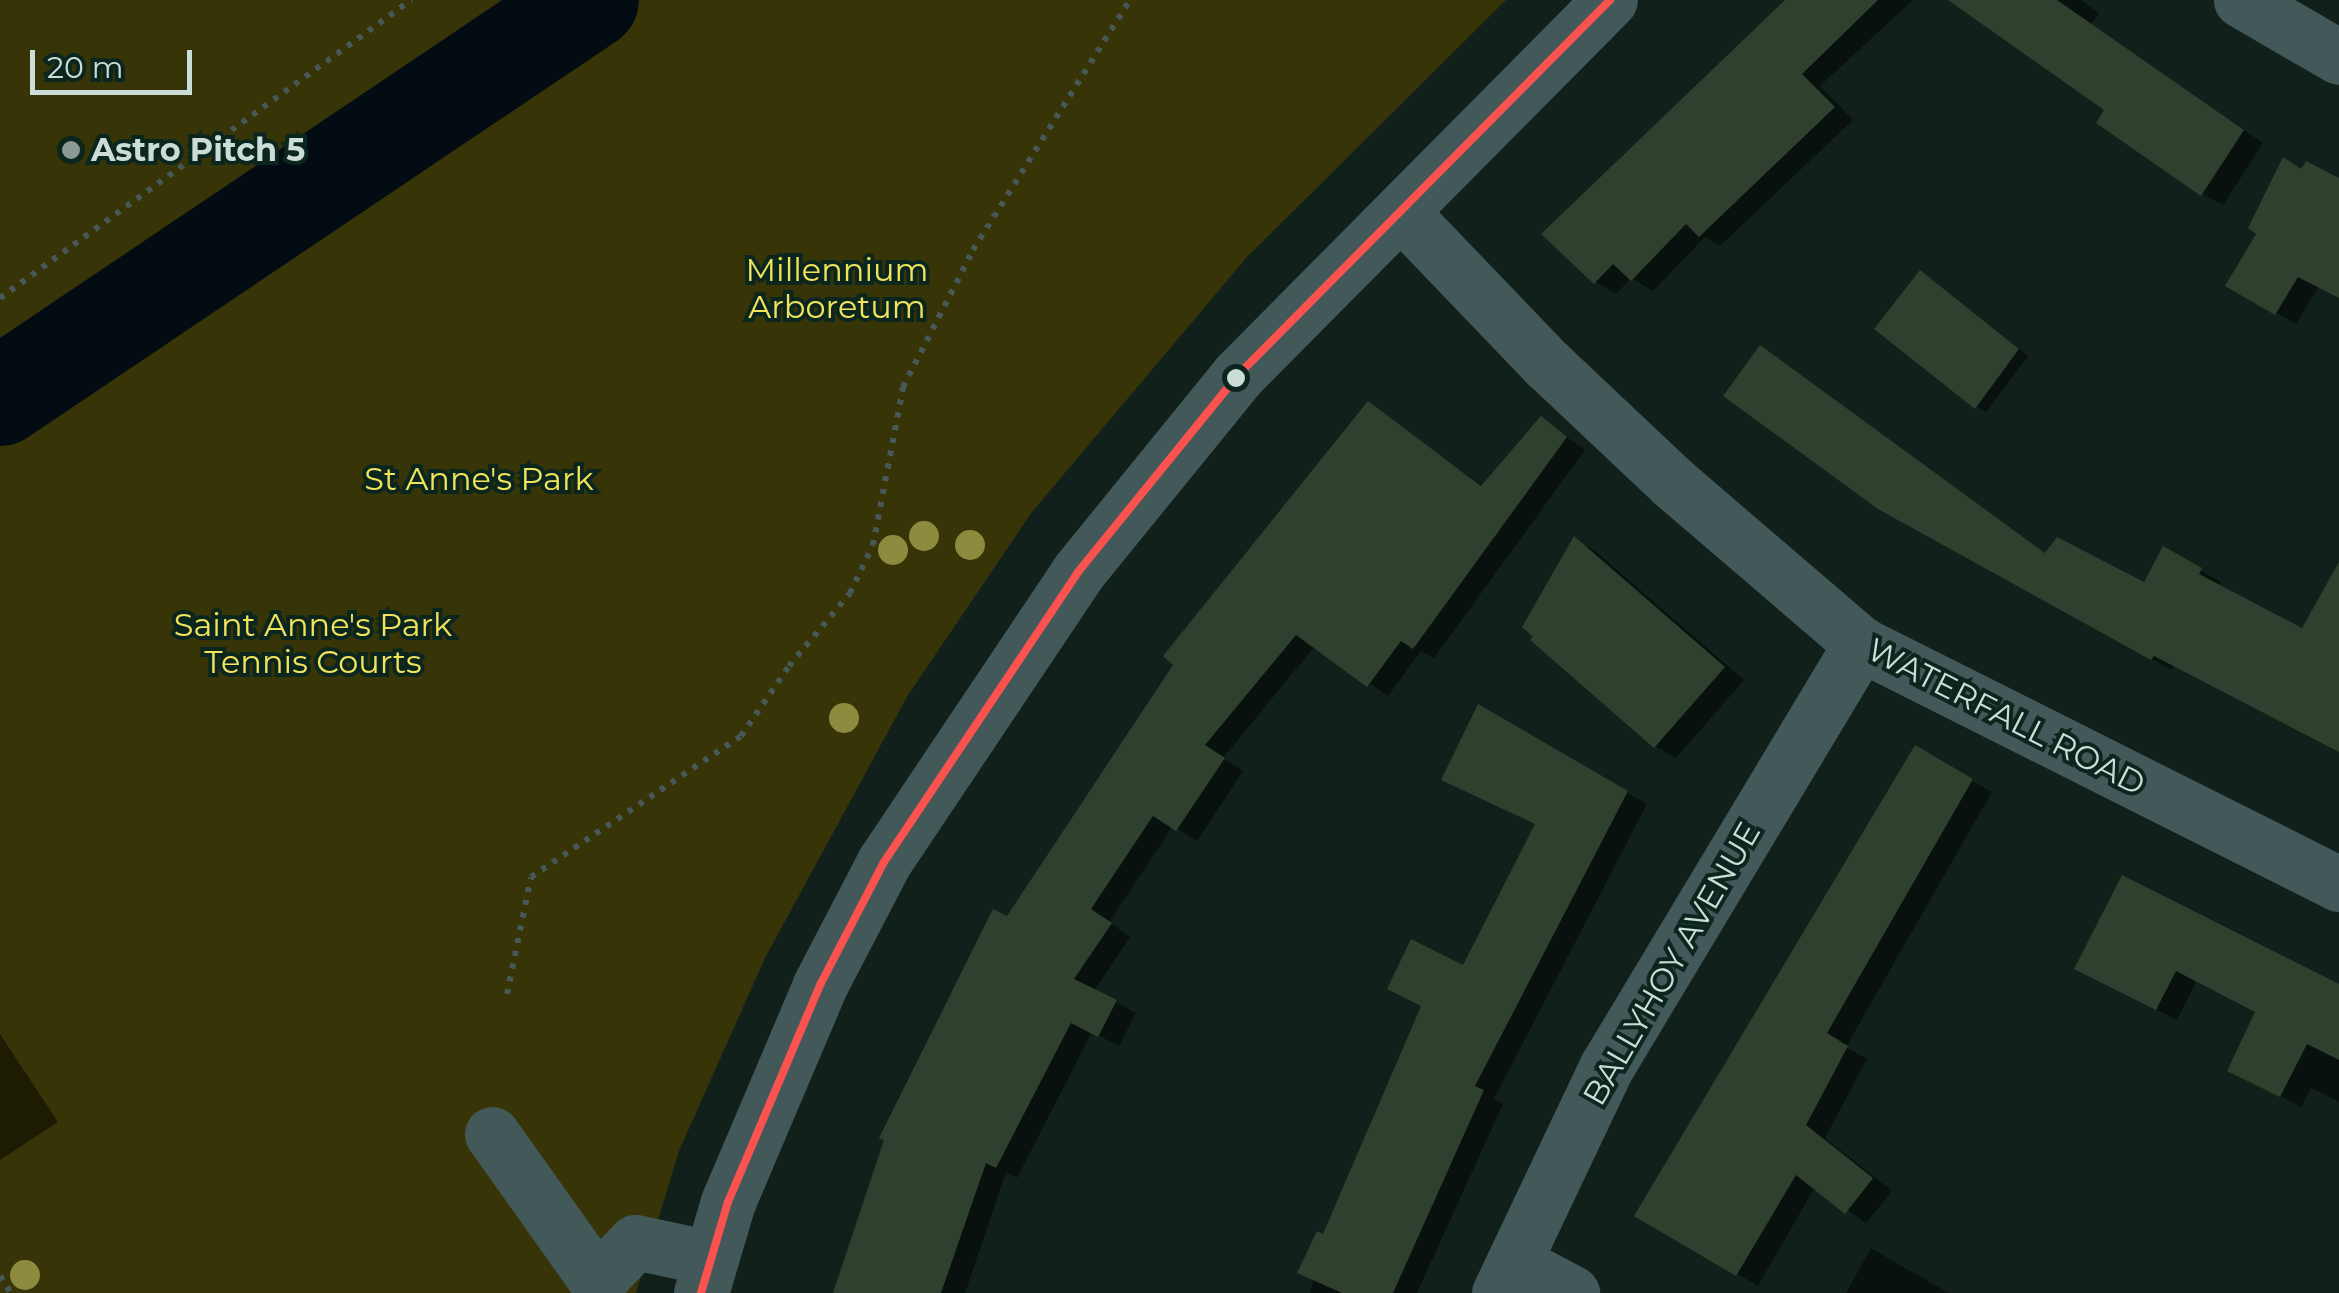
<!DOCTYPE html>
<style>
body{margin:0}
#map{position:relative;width:2339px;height:1293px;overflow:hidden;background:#11201b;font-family:Montserrat,sans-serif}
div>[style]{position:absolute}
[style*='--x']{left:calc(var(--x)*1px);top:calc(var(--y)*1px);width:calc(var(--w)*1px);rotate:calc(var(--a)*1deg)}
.green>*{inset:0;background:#373507}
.shadow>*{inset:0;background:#0007}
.river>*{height:98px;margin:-49px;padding:0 49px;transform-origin:49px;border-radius:49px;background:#030c13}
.building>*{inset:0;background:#2f402f}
.path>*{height:6px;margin-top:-3px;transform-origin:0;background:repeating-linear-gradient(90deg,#475858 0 5px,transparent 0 13px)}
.minor>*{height:55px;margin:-27.5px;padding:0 27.5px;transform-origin:27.5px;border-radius:27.5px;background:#435959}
.bus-1>*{height:8px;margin:-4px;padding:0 4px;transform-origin:4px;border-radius:4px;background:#fa524e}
.trees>*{width:30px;height:30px;margin:-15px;border-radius:50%;background:#8c8b3e}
.dots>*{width:28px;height:28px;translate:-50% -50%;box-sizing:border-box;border:5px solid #0b261e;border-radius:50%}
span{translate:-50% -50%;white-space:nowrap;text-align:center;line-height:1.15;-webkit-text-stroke:8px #0b261e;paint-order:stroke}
.poi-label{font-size:32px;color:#ccdcd6;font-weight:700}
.left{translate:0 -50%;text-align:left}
.park-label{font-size:32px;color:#f1e35a}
.street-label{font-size:32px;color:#ccdcd6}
.scale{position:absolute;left:30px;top:50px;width:162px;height:45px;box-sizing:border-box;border:5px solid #ccdcd6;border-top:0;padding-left:12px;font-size:30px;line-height:35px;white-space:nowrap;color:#ccdcd6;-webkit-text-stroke:8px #0b261e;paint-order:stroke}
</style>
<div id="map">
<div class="green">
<div style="clip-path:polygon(0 0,1506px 0,1247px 257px,1032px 512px,908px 695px,765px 958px,679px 1151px,636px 1293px,0 1293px)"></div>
</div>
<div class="shadow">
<div style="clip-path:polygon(1788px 0,1913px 0,1820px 86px,1853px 120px,1720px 246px,1705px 237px,1653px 291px,1631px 278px,1616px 294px,1596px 282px,1545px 234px)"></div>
<div style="clip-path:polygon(2024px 0,2081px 0,2099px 13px,2091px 24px,2263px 143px,2223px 205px,2202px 194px,2107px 110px)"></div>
<div style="clip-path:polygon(2303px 171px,2339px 181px,2339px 296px,2319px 286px,2296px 324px,2229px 285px)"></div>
<div style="clip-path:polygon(1931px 279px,2028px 356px,1986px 412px,1976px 407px)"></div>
<div style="clip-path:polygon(1760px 348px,2047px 554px,2145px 585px,2164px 550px,2221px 582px,2218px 587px,2339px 650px,2339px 750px,2175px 665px,2172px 670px,1901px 520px)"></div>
<div style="clip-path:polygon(1369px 404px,1484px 487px,1542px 420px,1585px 450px,1434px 658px,1421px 651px,1388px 696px,1315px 646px,1223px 758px,1243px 771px,1197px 841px,1173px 826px,1109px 922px,1130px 937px,1094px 991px,1136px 1013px,1119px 1046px,1092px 1032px,1017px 1178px,1006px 1172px,965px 1293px,836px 1293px,1008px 919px)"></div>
<div style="clip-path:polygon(1575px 540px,1595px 551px,1744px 680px,1676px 758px,1656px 746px,1534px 639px)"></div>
<div style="clip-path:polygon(1479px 708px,1647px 804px,1494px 1099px,1503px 1104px,1417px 1293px,1310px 1293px,1324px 1237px,1537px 825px)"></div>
<div style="clip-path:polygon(1916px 749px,1992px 792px,1846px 1047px,1867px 1059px,1825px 1138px,1892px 1191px,1866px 1223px,1815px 1187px,1758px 1286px,1637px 1215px)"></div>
<div style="clip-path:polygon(2123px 878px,2339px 990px,2339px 1102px,2311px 1088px,2301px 1107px,2251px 1081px,2258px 1012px,2197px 980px,2177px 1020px,2097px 979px)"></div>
<div style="clip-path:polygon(0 1034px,58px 1122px,0 1160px)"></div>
<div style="clip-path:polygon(1871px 1248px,1891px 1260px,1949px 1293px,1846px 1293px)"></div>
</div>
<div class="river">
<div style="--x:0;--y:397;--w:711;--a:-33.94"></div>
</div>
<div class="building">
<div style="clip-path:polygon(1785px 0,1878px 0,1802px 74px,1835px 107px,1699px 237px,1686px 224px,1631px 281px,1613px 264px,1594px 284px,1541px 234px)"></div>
<div style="clip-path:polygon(1948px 0,2057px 0,2244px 130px,2201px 196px,2096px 123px,2104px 110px)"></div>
<div style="clip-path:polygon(2283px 157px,2301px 169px,2306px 161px,2339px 178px,2339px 298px,2298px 277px,2275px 315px,2225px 286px,2256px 234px,2248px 228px)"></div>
<div style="clip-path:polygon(1920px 270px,2019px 349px,1975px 409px,1874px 329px)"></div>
<div style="clip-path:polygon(1760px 345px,2045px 553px,2057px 537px,2144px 582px,2163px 546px,2202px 568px,2199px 574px,2302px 628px,2339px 562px,2339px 752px,2154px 656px,2151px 660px,1878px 509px,1723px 396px)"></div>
<div style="clip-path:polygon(1368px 401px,1481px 486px,1541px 416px,1567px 437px,1413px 649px,1401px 641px,1367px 687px,1296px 635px,1205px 745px,1225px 758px,1176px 831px,1153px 816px,1091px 909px,1112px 923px,1074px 979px,1117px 1000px,1098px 1037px,1071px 1023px,996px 1168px,986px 1163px,941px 1293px,833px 1293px,884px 1140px,879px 1138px,993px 909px,1007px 916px,1173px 665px,1163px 656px)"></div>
<div style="clip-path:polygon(1574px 536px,1725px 667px,1654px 748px,1530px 640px,1533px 637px,1522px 627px)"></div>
<div style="clip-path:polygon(1478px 704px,1628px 791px,1475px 1086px,1484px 1090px,1393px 1293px,1342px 1293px,1297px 1273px,1317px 1231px,1323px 1234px,1421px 1006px,1387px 989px,1411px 939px,1463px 965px,1535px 824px,1441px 780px)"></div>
<div style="clip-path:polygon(1915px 745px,1973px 779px,1827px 1033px,1848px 1046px,1806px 1125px,1873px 1178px,1845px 1214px,1796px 1175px,1736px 1276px,1634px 1216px)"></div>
<div style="clip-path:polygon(2122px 875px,2339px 984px,2339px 1060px,2307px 1044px,2280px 1097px,2227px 1071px,2255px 1012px,2176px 971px,2156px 1010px,2074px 969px)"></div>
</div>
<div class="path">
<div style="--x:0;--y:298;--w:508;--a:-35.94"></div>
<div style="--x:507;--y:994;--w:119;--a:-78.4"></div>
<div style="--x:531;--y:877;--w:253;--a:-33.9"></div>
<div style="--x:741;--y:736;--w:85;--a:-55.6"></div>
<div style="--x:789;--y:666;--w:95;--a:-50.1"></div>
<div style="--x:850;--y:593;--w:53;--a:-64.4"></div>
<div style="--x:873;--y:545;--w:161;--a:-79.2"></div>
<div style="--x:903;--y:387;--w:154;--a:-62.9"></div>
<div style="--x:973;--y:250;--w:295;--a:-57.9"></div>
<div style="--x:0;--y:1276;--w:20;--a:57"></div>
</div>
<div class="minor">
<div style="--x:2241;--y:0;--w:113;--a:30.2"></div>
<div style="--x:1402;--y:213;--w:209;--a:46.2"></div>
<div style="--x:1547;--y:364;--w:172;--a:43.3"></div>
<div style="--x:1672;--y:482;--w:249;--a:40.6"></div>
<div style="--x:1861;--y:644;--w:535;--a:26.66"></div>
<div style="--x:492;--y:1134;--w:181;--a:54.6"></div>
<div style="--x:597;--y:1282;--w:55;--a:-46.5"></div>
<div style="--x:635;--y:1242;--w:77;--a:12"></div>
<div style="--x:1514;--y:1262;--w:66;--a:28.1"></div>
<div style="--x:701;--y:1293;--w:95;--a:-73.5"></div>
<div style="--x:728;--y:1202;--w:236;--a:-67"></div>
<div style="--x:820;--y:985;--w:139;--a:-62.5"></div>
<div style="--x:884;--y:862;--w:349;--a:-56.2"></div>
<div style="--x:1078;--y:572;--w:254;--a:-50.9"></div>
<div style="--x:1238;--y:375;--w:528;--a:-45.23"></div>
<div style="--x:1499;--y:1293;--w:251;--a:-64.6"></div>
<div style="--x:1607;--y:1066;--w:493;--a:-59"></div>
</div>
<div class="bus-1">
<div style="--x:701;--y:1293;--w:95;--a:-73.5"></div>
<div style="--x:728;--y:1202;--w:236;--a:-67"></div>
<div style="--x:820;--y:985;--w:139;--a:-62.5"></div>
<div style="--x:884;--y:862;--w:349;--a:-56.2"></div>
<div style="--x:1078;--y:572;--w:254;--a:-50.9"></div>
<div style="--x:1238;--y:375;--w:528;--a:-45.23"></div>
</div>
<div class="trees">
<div style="left:924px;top:536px"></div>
<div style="left:970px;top:545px"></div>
<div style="left:893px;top:550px"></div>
<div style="left:844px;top:718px"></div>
<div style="left:25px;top:1275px"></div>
</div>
<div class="dots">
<div style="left:71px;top:150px;background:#8b9a95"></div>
<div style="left:1236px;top:378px;background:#ccdcd6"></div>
</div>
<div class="poi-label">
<span class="left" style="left:91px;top:150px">Astro Pitch 5</span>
</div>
<div class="park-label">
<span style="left:837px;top:289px">Millennium<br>Arboretum</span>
<span style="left:479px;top:479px">St Anne's Park</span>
<span style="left:313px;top:644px">Saint Anne's Park<br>Tennis Courts</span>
</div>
<div class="street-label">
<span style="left:2006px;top:717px;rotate:27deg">WATERFALL ROAD</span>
<span style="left:1672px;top:964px;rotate:-60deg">BALLYHOY AVENUE</span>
</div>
<div class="scale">20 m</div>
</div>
